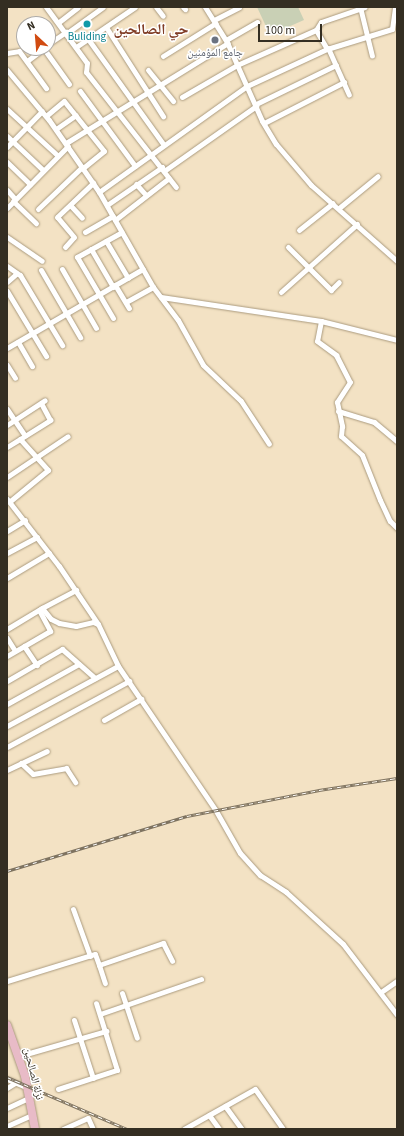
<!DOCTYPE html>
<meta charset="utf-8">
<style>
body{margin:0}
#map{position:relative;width:404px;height:1136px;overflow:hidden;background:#f3e2c4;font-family:"Source Sans 3","Noto Naskh Arabic",sans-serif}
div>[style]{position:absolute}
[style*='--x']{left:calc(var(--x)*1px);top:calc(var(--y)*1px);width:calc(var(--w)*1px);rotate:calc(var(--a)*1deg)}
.green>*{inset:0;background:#c9d0b5}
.roads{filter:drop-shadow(0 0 1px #ab9b7f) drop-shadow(0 0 1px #ab9b7f)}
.minor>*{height:5px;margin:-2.5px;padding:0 2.5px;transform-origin:2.5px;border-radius:2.5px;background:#fff}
.primary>*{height:8px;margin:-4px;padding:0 4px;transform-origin:4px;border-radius:4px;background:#e8bbc7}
.rail>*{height:3px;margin-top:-1.5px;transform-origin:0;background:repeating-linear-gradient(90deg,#fff 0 4.5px,#7e7360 0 9px);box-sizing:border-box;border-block:1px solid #7e7360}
.dots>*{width:11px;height:11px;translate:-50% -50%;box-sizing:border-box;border:2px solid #fff;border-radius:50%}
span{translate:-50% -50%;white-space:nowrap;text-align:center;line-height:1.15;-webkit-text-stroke:3px #fff;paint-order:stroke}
.culture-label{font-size:11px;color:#0d838f}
.worship-label{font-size:11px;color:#5b616d}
.street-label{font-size:11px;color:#342e22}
.district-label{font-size:15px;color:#803d26;font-weight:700}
.frame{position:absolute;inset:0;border:8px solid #342e22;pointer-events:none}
.north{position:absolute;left:16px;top:16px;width:40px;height:40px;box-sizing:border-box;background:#fff;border:1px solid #aeaba7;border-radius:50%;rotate:334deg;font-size:11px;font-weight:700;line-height:16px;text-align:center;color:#342e22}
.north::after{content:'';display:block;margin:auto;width:14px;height:18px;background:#d14b11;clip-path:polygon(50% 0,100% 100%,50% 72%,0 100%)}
.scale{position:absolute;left:258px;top:24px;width:64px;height:18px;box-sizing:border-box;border:2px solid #342e22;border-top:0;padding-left:5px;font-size:12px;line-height:14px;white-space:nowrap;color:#342e22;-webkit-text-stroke:3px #fff;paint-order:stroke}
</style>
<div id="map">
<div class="green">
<div style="clip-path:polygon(257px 7px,298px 7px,304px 20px,270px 35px)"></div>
</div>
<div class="roads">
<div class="minor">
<div style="--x:46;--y:7;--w:69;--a:53.8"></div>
<div style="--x:87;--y:63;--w:9;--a:96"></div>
<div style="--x:86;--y:72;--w:146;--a:52"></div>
<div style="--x:156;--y:7;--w:11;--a:52"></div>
<div style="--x:183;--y:7;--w:3;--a:45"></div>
<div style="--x:205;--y:7;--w:39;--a:58"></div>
<div style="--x:226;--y:40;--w:89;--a:66"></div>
<div style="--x:262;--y:121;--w:27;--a:59"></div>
<div style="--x:276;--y:144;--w:54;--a:49.5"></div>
<div style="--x:311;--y:185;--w:115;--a:41.5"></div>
<div style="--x:360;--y:7;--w:50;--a:76.2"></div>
<div style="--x:214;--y:20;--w:28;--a:-27"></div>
<div style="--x:59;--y:22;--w:24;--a:-38"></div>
<div style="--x:106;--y:27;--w:106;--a:57.4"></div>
<div style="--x:67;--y:33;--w:44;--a:-35.8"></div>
<div style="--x:88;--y:39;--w:130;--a:54.4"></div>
<div style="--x:226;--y:40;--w:36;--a:-30"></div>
<div style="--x:48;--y:44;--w:22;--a:-34"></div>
<div style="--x:76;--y:47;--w:71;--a:-34.1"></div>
<div style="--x:328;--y:48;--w:51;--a:65.9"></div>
<div style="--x:44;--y:49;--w:43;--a:54.5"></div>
<div style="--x:327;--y:49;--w:68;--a:-17.1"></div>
<div style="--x:392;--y:29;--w:22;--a:-82"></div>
<div style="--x:7;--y:53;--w:12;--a:-9"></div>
<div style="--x:19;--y:51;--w:46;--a:53.9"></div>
<div style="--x:163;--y:56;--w:62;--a:-31.9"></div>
<div style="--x:27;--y:61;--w:21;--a:-37"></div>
<div style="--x:7;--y:70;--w:65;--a:50"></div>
<div style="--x:49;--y:120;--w:88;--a:55.2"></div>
<div style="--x:99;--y:192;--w:109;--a:60.4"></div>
<div style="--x:153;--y:287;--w:41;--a:52.9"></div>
<div style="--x:178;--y:320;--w:51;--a:60.9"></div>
<div style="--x:203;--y:365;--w:52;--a:43.5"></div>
<div style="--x:241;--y:401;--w:51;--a:56.9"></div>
<div style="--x:148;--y:70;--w:40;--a:51"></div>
<div style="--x:80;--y:91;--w:93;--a:53.7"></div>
<div style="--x:182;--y:97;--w:64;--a:-30.2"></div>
<div style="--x:237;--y:65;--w:86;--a:-23.9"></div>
<div style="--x:316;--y:30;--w:9;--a:-58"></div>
<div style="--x:321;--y:22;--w:46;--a:-18.8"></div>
<div style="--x:256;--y:104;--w:89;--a:-26"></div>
<div style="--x:7;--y:109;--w:68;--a:42.6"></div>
<div style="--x:46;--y:116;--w:23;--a:-40"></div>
<div style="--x:64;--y:101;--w:64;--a:51.3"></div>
<div style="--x:104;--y:151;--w:27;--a:141"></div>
<div style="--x:264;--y:123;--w:90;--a:-27.1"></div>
<div style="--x:56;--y:129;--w:24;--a:-35"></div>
<div style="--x:7;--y:136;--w:50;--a:43.4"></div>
<div style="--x:66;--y:143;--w:190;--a:-31.7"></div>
<div style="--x:7;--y:147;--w:50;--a:-45.8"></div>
<div style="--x:7;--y:162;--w:32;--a:44"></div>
<div style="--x:164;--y:171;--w:113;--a:-35.2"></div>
<div style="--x:136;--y:184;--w:15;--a:48"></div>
<div style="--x:7;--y:190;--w:12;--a:48"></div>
<div style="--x:99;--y:192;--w:182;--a:-35.6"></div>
<div style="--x:247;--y:86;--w:88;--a:-24.8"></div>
<div style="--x:327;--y:49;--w:22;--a:-120"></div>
<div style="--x:13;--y:201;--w:32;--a:44"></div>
<div style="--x:107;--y:205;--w:67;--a:-34.6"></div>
<div style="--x:71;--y:206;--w:16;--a:47"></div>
<div style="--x:7;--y:208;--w:87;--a:-45.5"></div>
<div style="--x:339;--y:208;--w:50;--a:-39.4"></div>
<div style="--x:38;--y:209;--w:61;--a:-43.7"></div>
<div style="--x:115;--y:220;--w:68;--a:-37.9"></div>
<div style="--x:299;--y:230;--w:43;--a:-38.5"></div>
<div style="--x:85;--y:232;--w:32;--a:-30"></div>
<div style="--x:7;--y:237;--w:42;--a:34.4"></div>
<div style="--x:106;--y:241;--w:43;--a:59.3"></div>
<div style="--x:65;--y:247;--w:13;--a:-48"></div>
<div style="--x:74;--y:237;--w:26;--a:-130"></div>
<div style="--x:57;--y:217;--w:50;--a:-43.4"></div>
<div style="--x:288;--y:247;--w:61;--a:45"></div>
<div style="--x:331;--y:290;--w:11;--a:-45"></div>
<div style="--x:91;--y:249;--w:44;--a:59.9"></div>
<div style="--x:7;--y:266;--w:16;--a:35"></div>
<div style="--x:20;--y:275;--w:82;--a:59"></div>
<div style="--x:62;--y:269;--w:68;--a:60"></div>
<div style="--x:41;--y:270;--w:78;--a:59.8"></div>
<div style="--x:7;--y:282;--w:13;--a:-42"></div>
<div style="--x:115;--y:285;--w:27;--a:59"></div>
<div style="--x:7;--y:291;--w:76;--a:59"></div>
<div style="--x:281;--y:292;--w:102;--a:-41.8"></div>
<div style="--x:161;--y:297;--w:162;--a:8.5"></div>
<div style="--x:321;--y:321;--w:78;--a:14"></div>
<div style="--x:126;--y:302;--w:31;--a:-29"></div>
<div style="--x:113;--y:318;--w:71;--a:-120.5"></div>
<div style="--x:77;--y:257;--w:51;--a:-29.1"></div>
<div style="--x:321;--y:321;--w:20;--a:101"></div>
<div style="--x:317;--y:341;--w:24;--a:36"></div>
<div style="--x:336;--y:355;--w:30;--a:63"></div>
<div style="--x:350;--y:382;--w:24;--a:123"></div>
<div style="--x:337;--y:402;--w:25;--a:78"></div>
<div style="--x:342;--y:426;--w:10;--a:96"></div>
<div style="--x:341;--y:436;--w:28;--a:42"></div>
<div style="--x:362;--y:455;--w:48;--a:68.2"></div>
<div style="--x:380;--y:500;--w:23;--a:65"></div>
<div style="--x:390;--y:521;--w:10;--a:45"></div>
<div style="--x:18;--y:342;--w:28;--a:60"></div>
<div style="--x:7;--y:348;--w:157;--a:-30.2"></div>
<div style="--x:7;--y:365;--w:15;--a:58"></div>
<div style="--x:7;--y:409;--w:32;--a:56"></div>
<div style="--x:338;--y:411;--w:38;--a:17"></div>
<div style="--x:374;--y:422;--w:30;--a:40"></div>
<div style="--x:7;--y:425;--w:45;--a:-33.3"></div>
<div style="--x:20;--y:439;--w:36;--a:-32"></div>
<div style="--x:50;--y:420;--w:19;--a:-118"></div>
<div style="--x:7;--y:447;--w:15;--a:-32"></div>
<div style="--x:20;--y:439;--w:42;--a:47.9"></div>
<div style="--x:48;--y:470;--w:50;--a:140.6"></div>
<div style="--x:7;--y:477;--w:73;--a:-33.9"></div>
<div style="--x:7;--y:499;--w:85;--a:52.2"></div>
<div style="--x:59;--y:566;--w:70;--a:56.1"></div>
<div style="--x:98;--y:624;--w:47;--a:64.5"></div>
<div style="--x:118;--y:666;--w:175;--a:55.9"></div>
<div style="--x:216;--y:811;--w:48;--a:60.3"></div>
<div style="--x:240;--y:853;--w:30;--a:48"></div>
<div style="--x:260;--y:875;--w:31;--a:33"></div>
<div style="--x:286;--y:892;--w:77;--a:42.4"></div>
<div style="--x:343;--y:944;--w:89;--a:52.7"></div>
<div style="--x:7;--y:531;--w:21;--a:-31"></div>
<div style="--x:7;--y:553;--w:34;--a:-28"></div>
<div style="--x:7;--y:578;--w:49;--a:-30.8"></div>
<div style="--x:42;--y:608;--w:14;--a:51"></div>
<div style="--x:51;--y:619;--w:9;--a:27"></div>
<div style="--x:59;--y:623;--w:17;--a:10"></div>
<div style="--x:76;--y:626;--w:17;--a:-13"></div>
<div style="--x:93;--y:622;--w:5;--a:22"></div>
<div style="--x:40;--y:609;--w:41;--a:-27.8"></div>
<div style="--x:7;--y:629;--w:37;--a:-31"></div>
<div style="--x:39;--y:610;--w:24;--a:62"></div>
<div style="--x:50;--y:631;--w:50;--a:149.8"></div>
<div style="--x:7;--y:638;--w:15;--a:58"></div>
<div style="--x:24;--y:646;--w:23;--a:56"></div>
<div style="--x:7;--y:681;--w:64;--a:-30.2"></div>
<div style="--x:62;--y:649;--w:44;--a:41.3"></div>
<div style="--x:7;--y:704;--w:82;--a:-29.1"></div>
<div style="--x:104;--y:720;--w:43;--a:-29.6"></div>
<div style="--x:7;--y:726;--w:126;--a:-28.4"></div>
<div style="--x:7;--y:747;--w:139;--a:-28.4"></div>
<div style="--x:21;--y:763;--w:16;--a:43"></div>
<div style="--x:33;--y:774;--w:34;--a:-10"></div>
<div style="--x:66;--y:768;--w:17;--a:57"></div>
<div style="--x:7;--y:770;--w:44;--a:-25.4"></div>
<div style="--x:73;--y:909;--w:50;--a:70.1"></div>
<div style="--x:99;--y:965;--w:19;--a:72"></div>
<div style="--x:7;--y:981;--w:92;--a:-17.1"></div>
<div style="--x:95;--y:954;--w:12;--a:70"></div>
<div style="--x:99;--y:965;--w:68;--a:-19"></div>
<div style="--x:163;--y:943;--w:20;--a:63"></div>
<div style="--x:381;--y:992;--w:19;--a:-35"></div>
<div style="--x:122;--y:993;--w:47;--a:71.6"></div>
<div style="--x:100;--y:1014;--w:107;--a:-19.1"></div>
<div style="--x:74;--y:1020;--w:61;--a:71.9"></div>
<div style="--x:19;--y:1056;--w:91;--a:-16"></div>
<div style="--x:7;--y:1079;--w:23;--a:23"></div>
<div style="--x:7;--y:1088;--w:9;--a:-32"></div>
<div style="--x:58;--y:1089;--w:62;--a:-17.9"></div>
<div style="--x:117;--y:1070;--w:70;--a:-107.4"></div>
<div style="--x:225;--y:1106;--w:29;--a:54"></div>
<div style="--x:7;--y:1108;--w:23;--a:-25"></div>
<div style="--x:209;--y:1115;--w:17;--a:54"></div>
<div style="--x:7;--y:1126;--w:27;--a:-24"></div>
<div style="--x:63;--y:1129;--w:27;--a:-24"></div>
<div style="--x:88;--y:1118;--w:12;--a:66"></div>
<div style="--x:184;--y:1129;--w:81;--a:-29.4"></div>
<div style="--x:255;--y:1089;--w:49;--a:55"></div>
</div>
<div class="primary">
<div style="--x:7;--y:1025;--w:54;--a:70.6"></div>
<div style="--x:25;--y:1076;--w:54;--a:79.3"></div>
</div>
</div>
<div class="rail">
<div style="--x:7;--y:871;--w:188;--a:-17"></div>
<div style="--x:187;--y:816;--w:135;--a:-11.1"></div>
<div style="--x:319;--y:790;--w:79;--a:-8.7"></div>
<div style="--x:7;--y:1077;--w:131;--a:23.4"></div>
</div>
<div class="dots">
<div style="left:87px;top:24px;background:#0f9aa8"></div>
<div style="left:215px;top:40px;background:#6b7280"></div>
</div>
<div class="culture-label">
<span style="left:87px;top:37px">Buliding</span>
</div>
<div class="worship-label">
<span style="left:215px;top:53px">جامع المؤمنين</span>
</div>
<div class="street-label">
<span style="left:33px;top:1074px;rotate:76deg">نزلة الصالحين</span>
</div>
<div class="district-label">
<span style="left:151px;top:30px">حي الصالحين</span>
</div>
<div class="frame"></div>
<div class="north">N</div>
<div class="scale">100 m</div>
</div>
